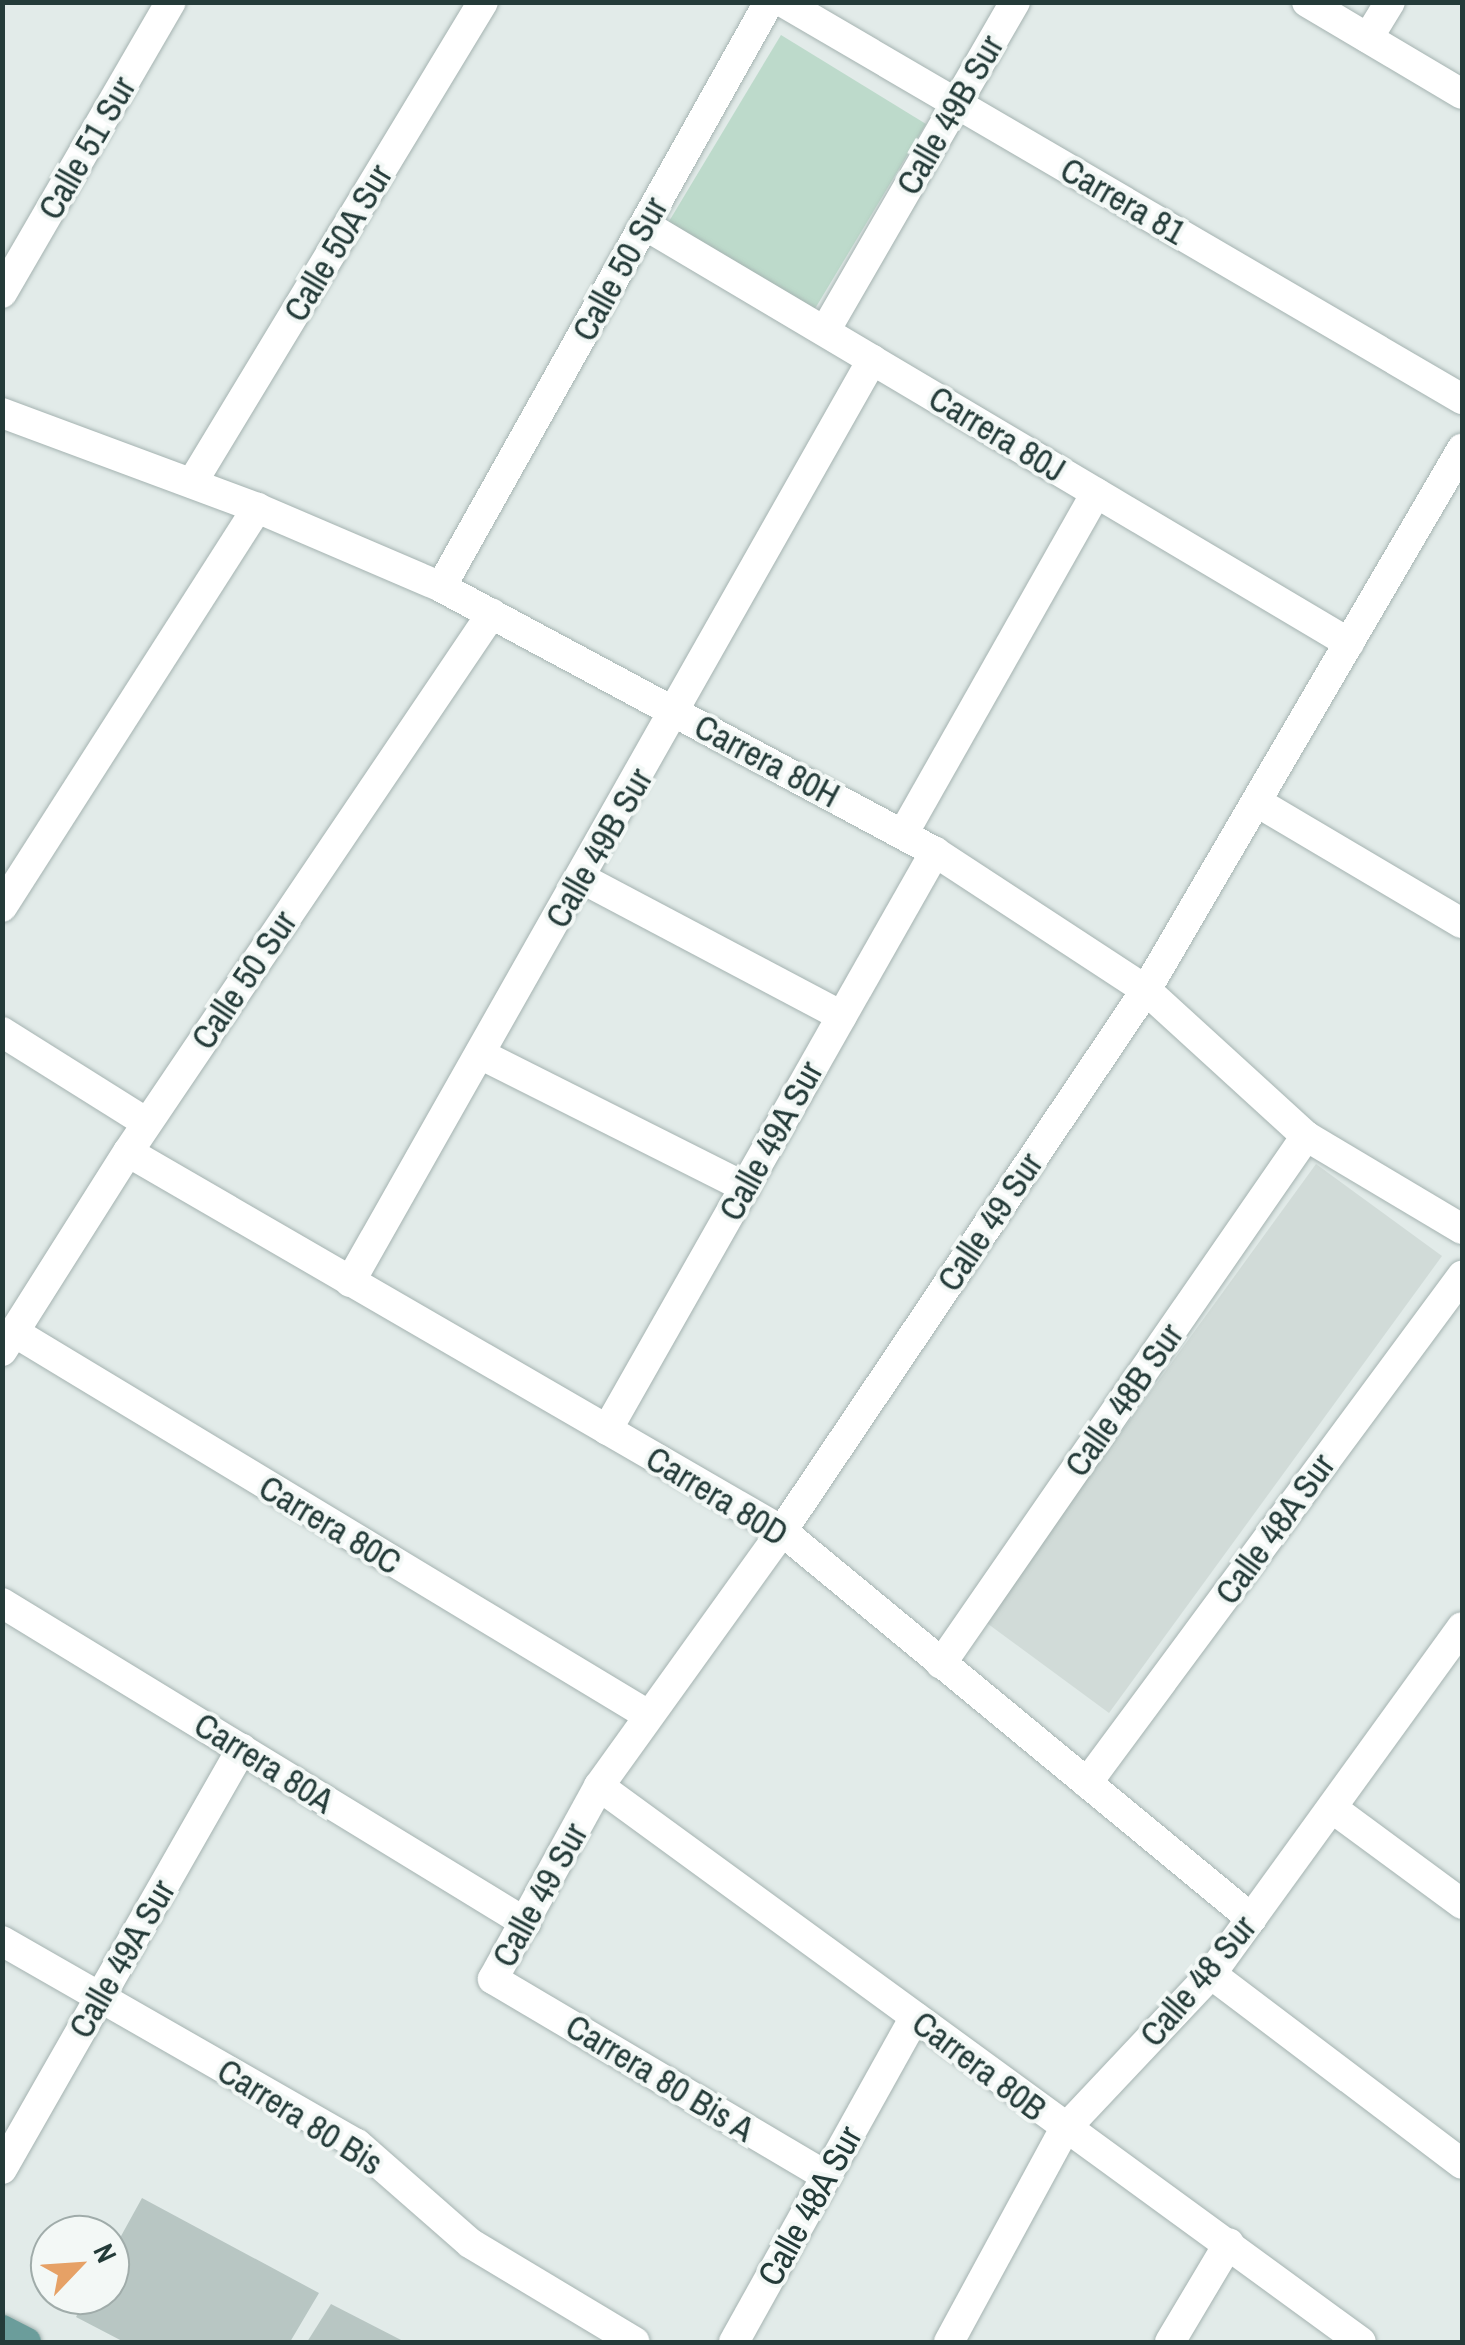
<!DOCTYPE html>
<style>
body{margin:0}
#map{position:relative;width:1465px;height:2345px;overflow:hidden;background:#e2ebe9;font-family:"Archivo Narrow",sans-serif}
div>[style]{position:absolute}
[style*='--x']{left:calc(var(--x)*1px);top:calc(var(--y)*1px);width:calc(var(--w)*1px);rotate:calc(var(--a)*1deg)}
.built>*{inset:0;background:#d1dbd8}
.green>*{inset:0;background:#bddacb}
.building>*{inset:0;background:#b8c6c3}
.roads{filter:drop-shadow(0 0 2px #a5b3b1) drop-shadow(0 0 2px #a5b3b1)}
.minor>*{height:30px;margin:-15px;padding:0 15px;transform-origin:15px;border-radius:15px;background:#fff}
.major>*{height:30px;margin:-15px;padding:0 15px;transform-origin:15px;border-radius:15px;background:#6b9d9b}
span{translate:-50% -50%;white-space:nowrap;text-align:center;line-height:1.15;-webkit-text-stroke:8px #f3f8f6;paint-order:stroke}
.street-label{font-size:35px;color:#243b39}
.frame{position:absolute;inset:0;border:5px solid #243b39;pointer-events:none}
.north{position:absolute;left:30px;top:2215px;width:100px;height:100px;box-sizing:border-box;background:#f3f8f6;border:2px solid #a0acaa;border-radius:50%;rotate:65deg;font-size:28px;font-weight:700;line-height:40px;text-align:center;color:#243b39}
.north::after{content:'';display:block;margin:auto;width:35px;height:45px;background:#e6a166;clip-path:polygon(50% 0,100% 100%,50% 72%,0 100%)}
</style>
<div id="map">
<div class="built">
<div style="clip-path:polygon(1316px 1164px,1442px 1256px,1109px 1713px,984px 1621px)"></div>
</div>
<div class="green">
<div style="clip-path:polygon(781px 35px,926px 124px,813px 312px,668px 223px)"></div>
</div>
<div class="building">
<div style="clip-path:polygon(142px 2198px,319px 2293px,290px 2342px,124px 2342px,76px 2317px,88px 2295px,110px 2295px,110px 2256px)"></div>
<div style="clip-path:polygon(331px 2304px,405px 2342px,307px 2342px)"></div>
</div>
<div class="roads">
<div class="minor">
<div style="--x:783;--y:2;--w:787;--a:30.31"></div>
<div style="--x:1307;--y:2;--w:180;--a:30.7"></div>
<div style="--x:1368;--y:38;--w:42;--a:-58.6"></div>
<div style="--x:645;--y:225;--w:819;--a:30.7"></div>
<div style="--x:2;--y:293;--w:337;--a:-59.9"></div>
<div style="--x:825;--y:331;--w:380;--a:-60"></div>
<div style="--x:2;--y:413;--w:272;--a:20.4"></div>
<div style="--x:257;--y:508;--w:200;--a:23.2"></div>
<div style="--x:441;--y:587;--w:561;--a:28.21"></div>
<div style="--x:935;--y:852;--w:252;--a:33.2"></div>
<div style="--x:1146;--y:990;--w:217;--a:42.4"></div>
<div style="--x:1306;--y:1136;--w:182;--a:30.8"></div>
<div style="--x:192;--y:483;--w:562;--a:-58.83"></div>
<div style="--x:441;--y:587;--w:671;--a:-60.72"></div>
<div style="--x:1257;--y:802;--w:238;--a:30.6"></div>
<div style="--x:903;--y:834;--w:392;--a:-60.5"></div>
<div style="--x:581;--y:878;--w:295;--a:27.9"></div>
<div style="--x:2;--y:907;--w:474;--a:-57.4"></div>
<div style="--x:2;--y:1032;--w:171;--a:32.1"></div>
<div style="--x:480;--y:1054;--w:297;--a:26.7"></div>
<div style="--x:128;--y:1152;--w:756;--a:30.09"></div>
<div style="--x:782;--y:1531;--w:609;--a:39.54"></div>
<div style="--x:350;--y:1282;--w:1060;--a:-60.48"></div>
<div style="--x:14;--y:1332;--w:741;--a:31.14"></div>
<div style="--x:2;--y:1351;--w:236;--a:-57.7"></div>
<div style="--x:128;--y:1152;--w:650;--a:-55.97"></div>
<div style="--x:607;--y:1430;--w:665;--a:-60.43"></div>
<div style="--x:2;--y:1603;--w:614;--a:31.41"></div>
<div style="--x:941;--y:1664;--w:642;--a:-55.34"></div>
<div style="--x:1087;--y:1783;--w:631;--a:-53.51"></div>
<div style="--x:599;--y:1786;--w:943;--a:36.12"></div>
<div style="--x:1332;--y:1808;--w:162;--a:36.4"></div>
<div style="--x:2;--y:1941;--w:409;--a:29.8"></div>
<div style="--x:357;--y:2144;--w:150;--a:41.2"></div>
<div style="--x:470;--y:2243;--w:192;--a:31"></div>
<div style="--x:1211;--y:1974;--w:315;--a:37.1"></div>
<div style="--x:2;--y:2169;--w:484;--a:-60.3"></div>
<div style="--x:826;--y:2176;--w:387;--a:-149.4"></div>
<div style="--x:493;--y:1979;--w:220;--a:-61.2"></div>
<div style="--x:599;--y:1786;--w:314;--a:-54.3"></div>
<div style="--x:782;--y:1531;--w:652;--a:-56.07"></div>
<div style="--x:1146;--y:990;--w:627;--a:-59.71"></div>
<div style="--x:734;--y:2342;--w:372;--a:-60.9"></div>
<div style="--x:949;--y:2342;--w:241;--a:-61.5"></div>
<div style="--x:1064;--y:2130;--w:214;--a:-46.7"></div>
<div style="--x:1211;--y:1974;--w:428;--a:-54.1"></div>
<div style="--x:1170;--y:2342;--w:115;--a:-59.2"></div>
</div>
<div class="major">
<div style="--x:2;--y:2330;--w:27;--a:27"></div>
</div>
</div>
<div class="street-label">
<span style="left:950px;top:115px;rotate:-60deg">Calle 49B Sur</span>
<span style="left:87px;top:148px;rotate:-60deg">Calle 51 Sur</span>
<span style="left:1123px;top:201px;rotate:30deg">Carrera 81</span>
<span style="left:338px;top:243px;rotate:-59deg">Calle 50A Sur</span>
<span style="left:620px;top:269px;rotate:-61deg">Calle 50 Sur</span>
<span style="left:997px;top:434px;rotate:31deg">Carrera 80J</span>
<span style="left:767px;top:761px;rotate:28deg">Carrera 80H</span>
<span style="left:599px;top:848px;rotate:-60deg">Calle 49B Sur</span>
<span style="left:244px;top:980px;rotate:-56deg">Calle 50 Sur</span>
<span style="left:771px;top:1141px;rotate:-61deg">Calle 49A Sur</span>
<span style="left:990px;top:1222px;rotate:-56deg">Calle 49 Sur</span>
<span style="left:1124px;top:1400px;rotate:-55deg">Calle 48B Sur</span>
<span style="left:717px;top:1496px;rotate:31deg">Carrera 80D</span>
<span style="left:330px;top:1525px;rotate:31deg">Carrera 80C</span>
<span style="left:1275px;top:1529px;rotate:-54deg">Calle 48A Sur</span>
<span style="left:264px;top:1763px;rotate:32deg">Carrera 80A</span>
<span style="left:540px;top:1895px;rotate:-61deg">Calle 49 Sur</span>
<span style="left:122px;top:1959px;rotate:-60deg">Calle 49A Sur</span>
<span style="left:1198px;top:1981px;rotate:-50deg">Calle 48 Sur</span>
<span style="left:979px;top:2066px;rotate:37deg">Carrera 80B</span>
<span style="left:660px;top:2078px;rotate:31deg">Carrera 80 Bis A</span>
<span style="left:300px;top:2117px;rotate:32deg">Carrera 80 Bis</span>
<span style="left:810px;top:2206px;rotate:-61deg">Calle 48A Sur</span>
</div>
<div class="frame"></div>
<div class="north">N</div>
</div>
